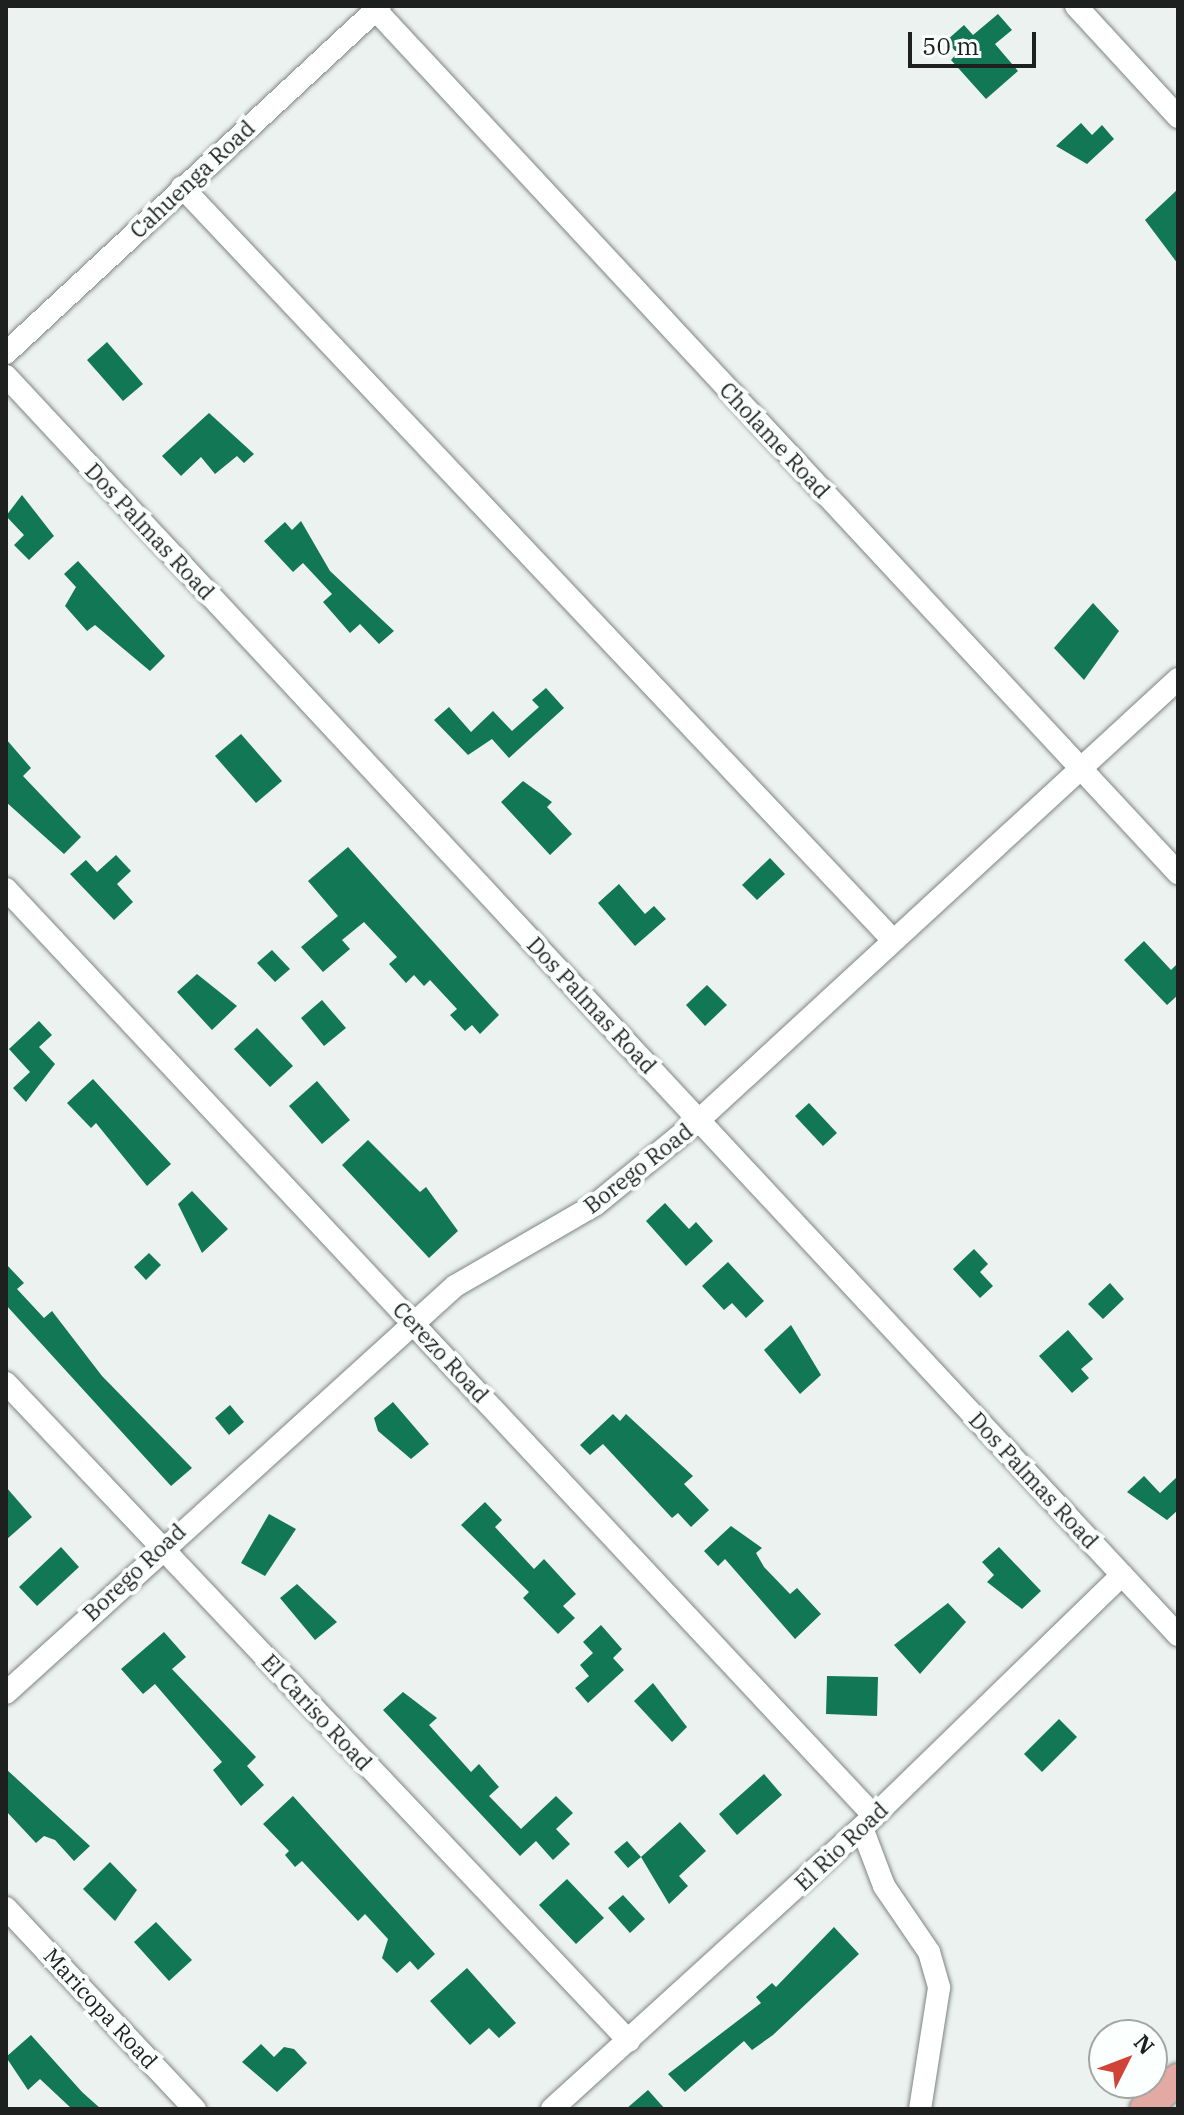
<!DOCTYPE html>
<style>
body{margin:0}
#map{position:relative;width:1184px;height:2115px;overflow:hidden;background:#ecf2ef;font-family:"IBM Plex Serif",serif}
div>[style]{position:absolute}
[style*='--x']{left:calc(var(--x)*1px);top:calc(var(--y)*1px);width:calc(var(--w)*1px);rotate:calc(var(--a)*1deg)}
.building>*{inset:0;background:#127755}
.roads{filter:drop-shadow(0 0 2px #7f8582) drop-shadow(0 0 2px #7f8582)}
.minor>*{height:22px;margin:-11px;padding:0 11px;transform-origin:11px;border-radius:11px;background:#fff}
.major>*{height:30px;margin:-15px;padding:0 15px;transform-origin:15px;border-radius:15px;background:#e2aaa3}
span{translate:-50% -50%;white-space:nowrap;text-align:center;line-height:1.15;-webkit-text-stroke:8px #fbfffd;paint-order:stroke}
.street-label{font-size:22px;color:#1e201f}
.frame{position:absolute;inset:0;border:8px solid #1e201f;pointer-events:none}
.north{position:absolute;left:1088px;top:2019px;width:80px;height:80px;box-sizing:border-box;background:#fbfffd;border:2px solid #a3a6a4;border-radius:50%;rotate:48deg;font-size:22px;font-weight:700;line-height:32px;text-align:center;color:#1e201f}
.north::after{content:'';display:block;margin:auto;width:28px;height:36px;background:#d04337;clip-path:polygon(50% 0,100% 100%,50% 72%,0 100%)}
.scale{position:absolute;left:908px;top:32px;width:128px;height:36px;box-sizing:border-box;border:4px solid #1e201f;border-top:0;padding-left:10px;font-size:24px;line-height:28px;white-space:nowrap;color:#1e201f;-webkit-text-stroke:6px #fbfffd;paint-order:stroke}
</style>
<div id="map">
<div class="building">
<div style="clip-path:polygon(998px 14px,1012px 30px,995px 44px,1018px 71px,986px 99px,951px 60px,957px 53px,946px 41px,964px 25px,973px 35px)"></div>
<div style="clip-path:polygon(1081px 123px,1092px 135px,1102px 125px,1114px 139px,1087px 164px,1056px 146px)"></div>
<div style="clip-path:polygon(1178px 189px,1178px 264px,1145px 220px)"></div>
<div style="clip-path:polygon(107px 342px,143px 384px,123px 401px,87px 360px)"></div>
<div style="clip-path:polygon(209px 413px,254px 454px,244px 463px,237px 456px,215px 474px,201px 457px,181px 476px,162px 456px)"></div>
<div style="clip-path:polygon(22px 495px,54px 536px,29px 560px,14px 545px,24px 535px,6px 516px)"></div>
<div style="clip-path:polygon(301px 521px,330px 571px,394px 631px,379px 644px,360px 624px,350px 633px,323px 602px,332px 594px,303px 563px,293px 572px,264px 541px,285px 522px,292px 530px)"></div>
<div style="clip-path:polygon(78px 561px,165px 656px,150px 671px,95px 625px,87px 631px,65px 606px,76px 587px,64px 574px)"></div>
<div style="clip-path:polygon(1093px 603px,1119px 631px,1084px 680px,1054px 648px)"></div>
<div style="clip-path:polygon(546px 688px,564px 708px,509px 758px,492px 739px,468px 755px,434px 720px,449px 707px,471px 732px,493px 711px,512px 731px,539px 707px,532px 700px)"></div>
<div style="clip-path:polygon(241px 734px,282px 781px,256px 803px,215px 756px)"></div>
<div style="clip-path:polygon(6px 739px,31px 768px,23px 776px,81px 837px,64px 854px,6px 802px)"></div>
<div style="clip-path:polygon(523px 781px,552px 802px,547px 807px,572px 834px,550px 855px,501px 802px)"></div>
<div style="clip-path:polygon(348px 847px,499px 1015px,480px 1034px,472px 1025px,465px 1031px,450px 1015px,457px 1009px,430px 980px,424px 986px,414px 975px,406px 983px,389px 964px,397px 957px,364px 922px,342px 940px,350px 949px,323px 972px,301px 947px,338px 916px,308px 881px)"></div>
<div style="clip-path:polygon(116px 855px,131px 871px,117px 884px,133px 902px,114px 920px,70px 874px,86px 860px,97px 872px)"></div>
<div style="clip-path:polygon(770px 858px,785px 874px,757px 900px,742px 885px)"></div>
<div style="clip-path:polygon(619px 884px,645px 914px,654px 906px,666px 919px,635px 946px,598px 903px)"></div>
<div style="clip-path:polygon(1144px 941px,1171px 970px,1178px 963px,1178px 995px,1167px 1005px,1124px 960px)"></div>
<div style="clip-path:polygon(272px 950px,290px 969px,275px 982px,257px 963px)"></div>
<div style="clip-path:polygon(197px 974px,237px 1006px,212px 1030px,177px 992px)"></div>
<div style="clip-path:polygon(707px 985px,727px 1005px,705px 1026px,686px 1005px)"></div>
<div style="clip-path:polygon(322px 1000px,346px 1028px,324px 1046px,301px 1018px)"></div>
<div style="clip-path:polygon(39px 1021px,52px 1035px,39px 1047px,55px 1064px,26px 1102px,13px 1088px,30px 1072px,9px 1049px)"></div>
<div style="clip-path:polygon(257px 1028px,293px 1066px,270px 1087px,234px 1049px)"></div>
<div style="clip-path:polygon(93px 1079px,171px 1164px,147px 1186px,96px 1123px,91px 1128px,67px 1103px)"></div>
<div style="clip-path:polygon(317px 1081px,350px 1120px,322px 1144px,289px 1106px)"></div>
<div style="clip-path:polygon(809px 1103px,837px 1133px,823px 1146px,795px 1116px)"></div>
<div style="clip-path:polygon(368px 1140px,420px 1192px,426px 1187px,458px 1231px,429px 1258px,342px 1165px)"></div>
<div style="clip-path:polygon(192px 1191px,228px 1229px,202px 1253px,178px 1204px)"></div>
<div style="clip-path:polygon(665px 1203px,689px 1229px,696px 1222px,713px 1241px,686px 1266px,646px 1221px)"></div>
<div style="clip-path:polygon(974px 1249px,988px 1264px,980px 1272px,993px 1286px,980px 1298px,953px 1269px)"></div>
<div style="clip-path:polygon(149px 1253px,161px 1265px,146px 1280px,134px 1267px)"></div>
<div style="clip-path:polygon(728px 1262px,764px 1301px,746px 1318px,732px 1303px,724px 1310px,702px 1286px)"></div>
<div style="clip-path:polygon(6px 1264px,24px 1283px,17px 1289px,44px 1318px,52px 1311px,102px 1376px,192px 1468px,171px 1486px,6px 1305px)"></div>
<div style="clip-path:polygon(1110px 1283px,1124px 1299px,1103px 1319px,1088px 1304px)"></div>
<div style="clip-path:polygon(791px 1325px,821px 1375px,800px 1394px,764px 1350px)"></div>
<div style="clip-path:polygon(1068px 1330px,1093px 1359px,1081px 1369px,1089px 1378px,1072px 1393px,1039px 1356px)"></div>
<div style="clip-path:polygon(393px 1402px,429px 1444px,411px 1459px,378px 1431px,374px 1418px)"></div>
<div style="clip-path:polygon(230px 1405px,244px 1422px,229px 1435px,215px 1418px)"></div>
<div style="clip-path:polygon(613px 1414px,620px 1421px,626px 1414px,693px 1476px,684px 1484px,709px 1510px,691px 1527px,678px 1513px,672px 1518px,603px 1444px,590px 1455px,580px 1445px)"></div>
<div style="clip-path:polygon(1144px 1476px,1160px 1493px,1178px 1476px,1178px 1510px,1167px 1520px,1127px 1492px)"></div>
<div style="clip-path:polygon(6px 1487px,32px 1517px,6px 1540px)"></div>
<div style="clip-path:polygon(485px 1502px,502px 1520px,495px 1527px,534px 1569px,544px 1559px,576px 1594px,563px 1606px,575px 1618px,558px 1634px,523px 1598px,529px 1592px,461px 1525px)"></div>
<div style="clip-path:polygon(269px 1514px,296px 1529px,265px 1576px,241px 1563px)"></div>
<div style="clip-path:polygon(731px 1526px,762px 1548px,756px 1553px,764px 1567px,790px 1594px,797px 1588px,821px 1614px,795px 1639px,725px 1559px,718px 1566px,704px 1551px)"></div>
<div style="clip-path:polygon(61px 1547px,79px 1567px,37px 1606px,19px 1587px)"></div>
<div style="clip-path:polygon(999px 1547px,1041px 1591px,1022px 1609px,987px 1582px,994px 1575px,982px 1562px)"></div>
<div style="clip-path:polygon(297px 1584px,337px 1622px,315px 1640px,280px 1598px)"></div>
<div style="clip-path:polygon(948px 1603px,966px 1622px,920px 1674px,894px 1645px)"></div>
<div style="clip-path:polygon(601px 1625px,622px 1649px,613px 1658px,624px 1670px,588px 1703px,575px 1688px,589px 1676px,580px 1665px,593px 1653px,583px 1642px)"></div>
<div style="clip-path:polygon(164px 1632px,186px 1657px,172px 1669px,256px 1757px,247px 1766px,264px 1785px,241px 1806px,213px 1770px,222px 1762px,155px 1684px,143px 1694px,121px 1669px)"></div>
<div style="clip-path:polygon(827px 1676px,878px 1677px,877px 1716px,826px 1714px)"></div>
<div style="clip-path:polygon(653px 1683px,687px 1727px,672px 1742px,634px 1701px)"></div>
<div style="clip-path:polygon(403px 1692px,437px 1718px,429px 1725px,471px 1772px,479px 1764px,499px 1787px,489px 1796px,521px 1829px,556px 1796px,573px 1813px,556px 1829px,570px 1844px,553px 1860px,536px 1841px,520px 1856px,383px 1710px)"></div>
<div style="clip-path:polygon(1059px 1719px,1077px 1737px,1042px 1772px,1024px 1754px)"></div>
<div style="clip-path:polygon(6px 1769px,90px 1846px,74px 1861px,55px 1840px,44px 1836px,36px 1843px,6px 1811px)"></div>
<div style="clip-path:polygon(764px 1774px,782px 1795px,737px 1835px,719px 1814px)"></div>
<div style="clip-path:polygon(293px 1796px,435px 1954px,418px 1970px,410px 1961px,397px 1973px,382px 1958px,388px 1939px,365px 1914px,358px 1921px,302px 1861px,295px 1867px,285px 1855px,289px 1851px,263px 1824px)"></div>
<div style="clip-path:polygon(680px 1822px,706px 1851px,679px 1876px,688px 1886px,669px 1904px,641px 1857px,628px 1868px,614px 1852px,627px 1841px,641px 1857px)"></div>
<div style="clip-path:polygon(110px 1862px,137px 1890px,115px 1921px,83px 1889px)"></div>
<div style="clip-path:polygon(567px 1879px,604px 1918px,576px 1944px,539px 1905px)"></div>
<div style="clip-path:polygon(623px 1895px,645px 1919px,630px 1933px,608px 1908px)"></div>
<div style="clip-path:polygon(156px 1922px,192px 1960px,169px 1981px,134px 1942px)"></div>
<div style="clip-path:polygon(834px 1927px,859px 1954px,773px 2035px,752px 2050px,744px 2041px,685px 2092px,668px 2074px,761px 2003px,756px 1997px,772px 1983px,776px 1987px)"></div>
<div style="clip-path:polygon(467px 1968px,516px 2023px,499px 2038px,489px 2028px,470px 2045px,430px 2001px)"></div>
<div style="clip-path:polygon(31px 2035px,82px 2092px,101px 2109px,72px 2109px,40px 2079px,28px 2090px,6px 2057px)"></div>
<div style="clip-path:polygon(261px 2044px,274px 2057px,284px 2047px,294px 2049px,307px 2063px,277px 2092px,242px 2062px)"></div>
<div style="clip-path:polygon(648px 2090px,665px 2109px,626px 2109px)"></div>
</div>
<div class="roads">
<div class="minor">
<div style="--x:372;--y:6;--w:1184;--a:47.09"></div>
<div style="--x:1076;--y:6;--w:151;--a:47.4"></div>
<div style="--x:182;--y:187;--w:1034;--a:46.65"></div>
<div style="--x:6;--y:353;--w:510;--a:-42.86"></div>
<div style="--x:6;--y:376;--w:1720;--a:47.05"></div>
<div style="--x:6;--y:889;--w:1270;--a:46.88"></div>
<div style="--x:6;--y:1383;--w:906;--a:46.57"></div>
<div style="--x:6;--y:1693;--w:606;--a:-42.19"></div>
<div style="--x:455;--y:1286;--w:162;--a:-30.1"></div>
<div style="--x:595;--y:1205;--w:134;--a:-39.3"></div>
<div style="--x:699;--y:1120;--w:651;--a:-42.63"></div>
<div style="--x:862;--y:1828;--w:62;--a:69.2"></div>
<div style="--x:884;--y:1886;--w:80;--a:55.7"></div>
<div style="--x:929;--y:1952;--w:37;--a:74"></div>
<div style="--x:939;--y:1988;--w:122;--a:98.9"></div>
<div style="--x:6;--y:1908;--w:276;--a:46.8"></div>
<div style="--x:552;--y:2109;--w:435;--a:-42.3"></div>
<div style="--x:874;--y:1816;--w:346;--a:-44.2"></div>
</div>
<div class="major">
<div style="--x:1145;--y:2109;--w:45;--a:-42.3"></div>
</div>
</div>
<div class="street-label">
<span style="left:192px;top:179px;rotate:-43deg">Cahuenga Road</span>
<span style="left:775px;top:440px;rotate:47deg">Cholame Road</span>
<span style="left:150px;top:531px;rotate:47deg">Dos Palmas Road</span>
<span style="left:592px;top:1005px;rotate:47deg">Dos Palmas Road</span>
<span style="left:638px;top:1168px;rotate:-38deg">Borego Road</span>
<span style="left:441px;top:1352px;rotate:47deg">Cerezo Road</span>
<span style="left:1034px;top:1480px;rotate:47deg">Dos Palmas Road</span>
<span style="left:134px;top:1572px;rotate:-43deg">Borego Road</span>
<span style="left:317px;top:1712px;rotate:47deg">El Cariso Road</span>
<span style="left:841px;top:1846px;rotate:-43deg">El Rio Road</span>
<span style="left:101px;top:2008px;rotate:47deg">Maricopa Road</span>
</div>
<div class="frame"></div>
<div class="north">N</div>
<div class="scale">50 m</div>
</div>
